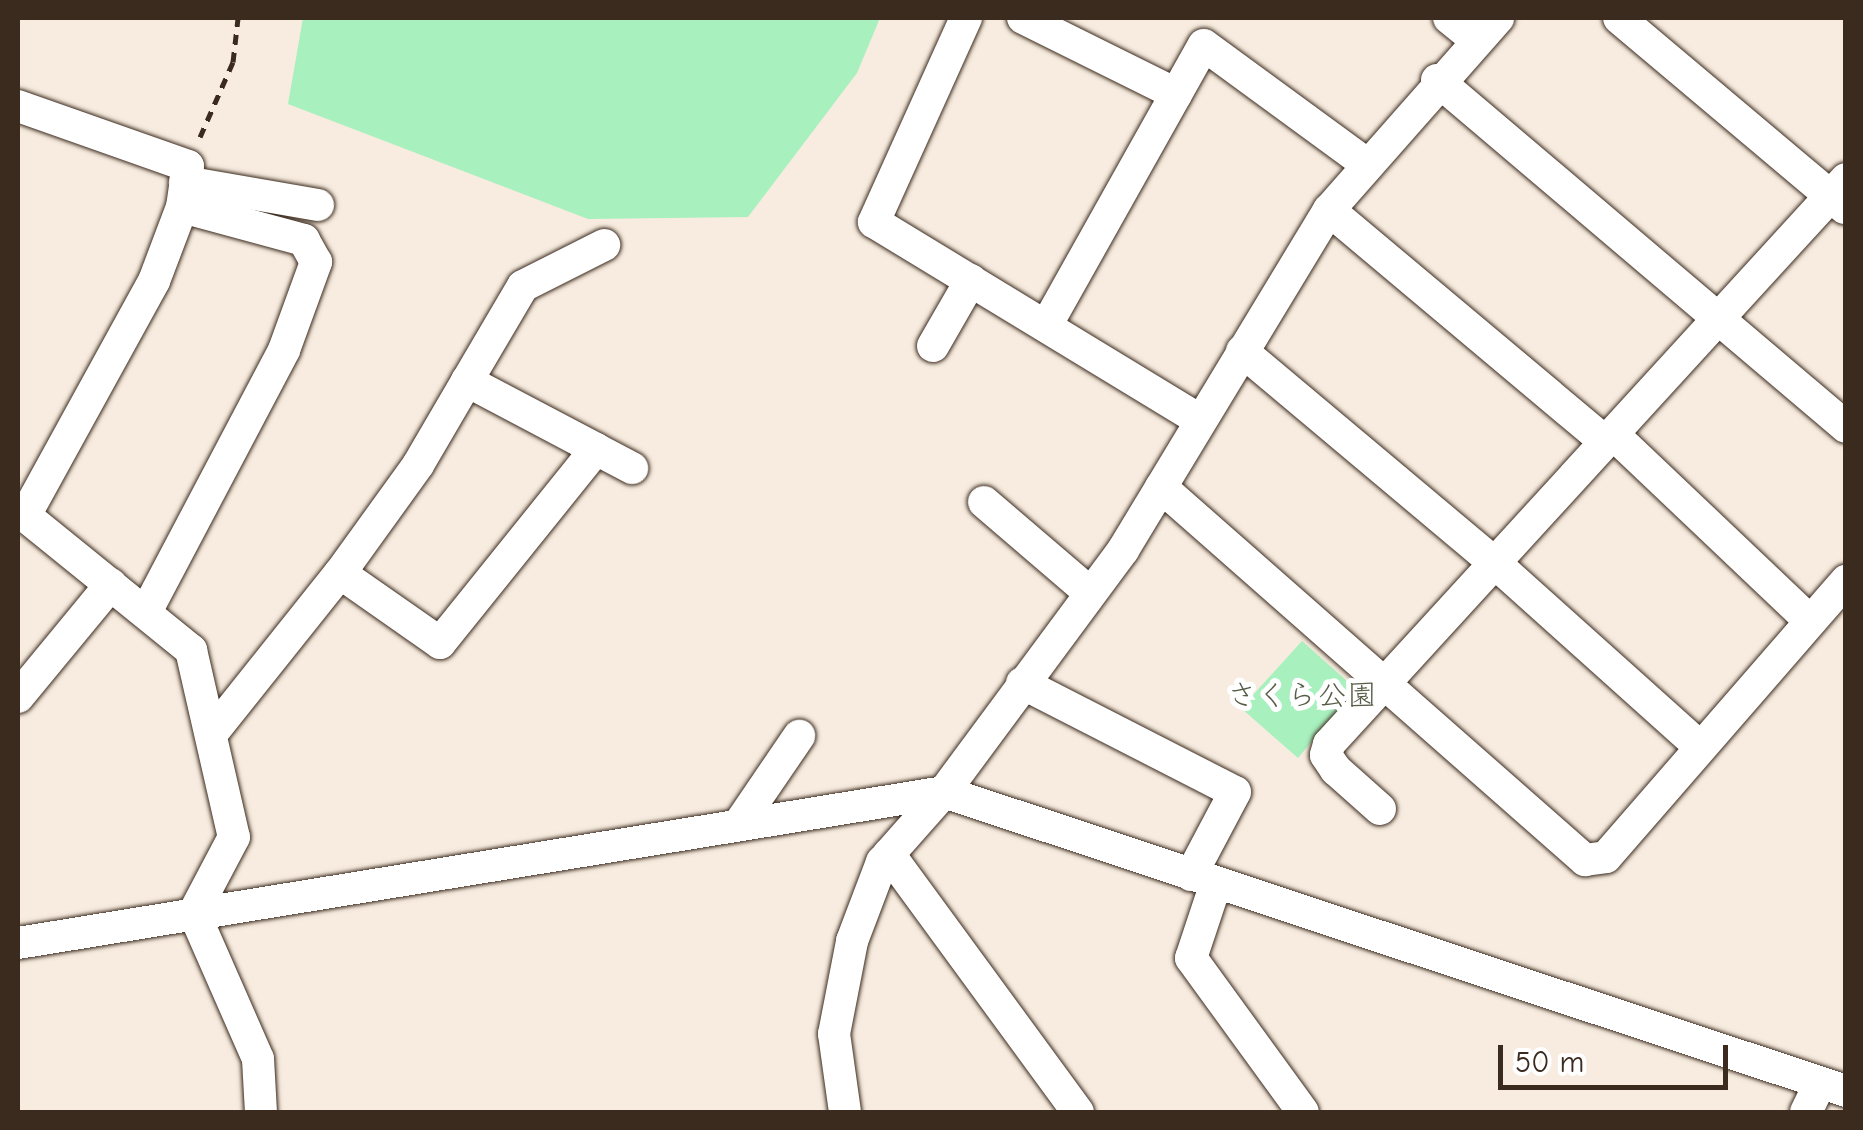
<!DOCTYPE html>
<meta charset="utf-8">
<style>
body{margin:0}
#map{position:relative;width:1863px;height:1130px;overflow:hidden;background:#f7ecdf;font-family:"Comic Neue","Klee One",sans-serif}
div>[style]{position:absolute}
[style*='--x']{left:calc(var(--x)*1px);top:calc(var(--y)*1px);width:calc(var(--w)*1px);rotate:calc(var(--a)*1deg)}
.green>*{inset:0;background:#a8f0be}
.path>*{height:5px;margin-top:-2.5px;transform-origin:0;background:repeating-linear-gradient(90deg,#3b2a1e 0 10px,transparent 0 18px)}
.roads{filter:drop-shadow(0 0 2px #3b2a1e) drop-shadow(0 0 2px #3b2a1e)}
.minor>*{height:32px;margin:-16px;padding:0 16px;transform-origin:16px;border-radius:16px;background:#fff}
span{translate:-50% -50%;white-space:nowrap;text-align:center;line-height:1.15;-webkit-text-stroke:10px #fff;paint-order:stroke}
.park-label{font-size:30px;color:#565c46}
.frame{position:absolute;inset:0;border:20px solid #3b2a1e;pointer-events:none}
.scale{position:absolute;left:1498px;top:1045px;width:230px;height:45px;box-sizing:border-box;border:5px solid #3b2a1e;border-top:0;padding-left:12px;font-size:30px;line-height:35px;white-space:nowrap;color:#3b2a1e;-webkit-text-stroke:8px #fff;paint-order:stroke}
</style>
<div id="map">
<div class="green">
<div style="clip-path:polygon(303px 18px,880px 18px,857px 73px,748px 217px,588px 219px,288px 104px)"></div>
<div style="clip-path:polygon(1302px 641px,1356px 689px,1298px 758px,1241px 708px)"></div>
</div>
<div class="path">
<div style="--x:200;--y:137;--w:82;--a:-66.3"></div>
<div style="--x:233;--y:62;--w:44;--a:-83.5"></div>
</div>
<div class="roads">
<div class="minor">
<div style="--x:966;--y:18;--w:224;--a:114.3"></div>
<div style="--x:874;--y:222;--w:379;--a:31.3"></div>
<div style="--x:1023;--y:18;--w:171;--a:26.4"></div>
<div style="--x:1449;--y:18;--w:33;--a:39"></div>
<div style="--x:1619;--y:18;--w:295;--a:40.1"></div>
<div style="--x:1437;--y:80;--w:536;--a:40.31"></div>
<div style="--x:18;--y:106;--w:180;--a:19.4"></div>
<div style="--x:188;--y:166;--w:41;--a:98.3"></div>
<div style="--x:182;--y:207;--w:79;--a:110.7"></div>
<div style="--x:154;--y:281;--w:268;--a:118.8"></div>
<div style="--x:185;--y:182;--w:135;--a:9.8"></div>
<div style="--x:1329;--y:210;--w:361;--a:40"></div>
<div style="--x:1046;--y:326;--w:322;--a:-60.7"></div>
<div style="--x:1204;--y:45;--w:200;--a:36.2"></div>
<div style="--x:933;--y:346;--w:76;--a:-60.1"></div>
<div style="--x:1242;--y:351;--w:330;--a:40"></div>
<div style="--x:1495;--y:563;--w:274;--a:41.9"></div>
<div style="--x:467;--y:381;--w:110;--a:-59.5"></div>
<div style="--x:523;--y:286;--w:91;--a:-26.8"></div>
<div style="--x:1613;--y:434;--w:272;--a:43.5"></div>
<div style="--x:596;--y:449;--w:41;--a:27.8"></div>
<div style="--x:1161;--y:487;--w:565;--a:41.34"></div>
<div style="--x:1585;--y:860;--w:21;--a:-8"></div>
<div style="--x:1606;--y:857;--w:366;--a:-49"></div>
<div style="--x:984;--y:502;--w:140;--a:40.6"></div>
<div style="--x:18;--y:510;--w:223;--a:39"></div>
<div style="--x:191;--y:650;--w:192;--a:77.1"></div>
<div style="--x:234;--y:837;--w:86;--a:117.8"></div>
<div style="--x:194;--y:913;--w:159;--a:66.3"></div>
<div style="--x:258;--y:1059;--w:53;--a:86.8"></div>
<div style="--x:146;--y:612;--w:296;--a:-62.2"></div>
<div style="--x:284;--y:350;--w:94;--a:-70"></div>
<div style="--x:316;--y:262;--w:25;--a:-119"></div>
<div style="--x:304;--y:240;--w:126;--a:-164.9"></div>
<div style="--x:1022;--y:683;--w:239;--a:27.1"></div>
<div style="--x:1235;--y:792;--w:94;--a:117.9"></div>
<div style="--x:18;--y:697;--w:146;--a:-50.5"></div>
<div style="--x:213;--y:732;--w:203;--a:-51.4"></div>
<div style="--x:340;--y:573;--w:122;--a:35"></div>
<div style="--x:440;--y:643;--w:249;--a:-51.2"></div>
<div style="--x:596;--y:449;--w:146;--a:-152.2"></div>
<div style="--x:467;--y:381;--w:97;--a:120.3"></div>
<div style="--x:418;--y:465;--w:133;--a:125.8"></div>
<div style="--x:1380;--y:809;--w:59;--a:-138.4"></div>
<div style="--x:1336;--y:770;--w:18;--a:-124"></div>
<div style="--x:1326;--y:755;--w:11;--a:-75"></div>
<div style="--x:1329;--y:744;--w:766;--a:-47.54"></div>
<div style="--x:739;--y:824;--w:107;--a:-55.7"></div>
<div style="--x:889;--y:854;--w:320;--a:53.8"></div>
<div style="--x:1216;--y:883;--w:79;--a:108.4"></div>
<div style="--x:1191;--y:958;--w:190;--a:54"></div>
<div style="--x:18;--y:943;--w:938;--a:-9.26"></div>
<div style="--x:944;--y:792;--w:950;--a:18.34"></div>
<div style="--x:845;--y:1112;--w:79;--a:-98"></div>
<div style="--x:834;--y:1034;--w:95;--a:-79"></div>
<div style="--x:852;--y:941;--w:85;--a:-69.2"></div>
<div style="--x:882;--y:862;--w:94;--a:-48.5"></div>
<div style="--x:944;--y:792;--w:301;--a:-53.5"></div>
<div style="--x:1123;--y:550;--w:398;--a:-58.8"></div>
<div style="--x:1329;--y:210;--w:256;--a:-48.6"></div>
<div style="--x:1806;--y:1112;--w:30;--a:-64"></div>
</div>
</div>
<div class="park-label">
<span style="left:1302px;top:696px">さくら公園</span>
</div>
<div class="frame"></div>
<div class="scale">50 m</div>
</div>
